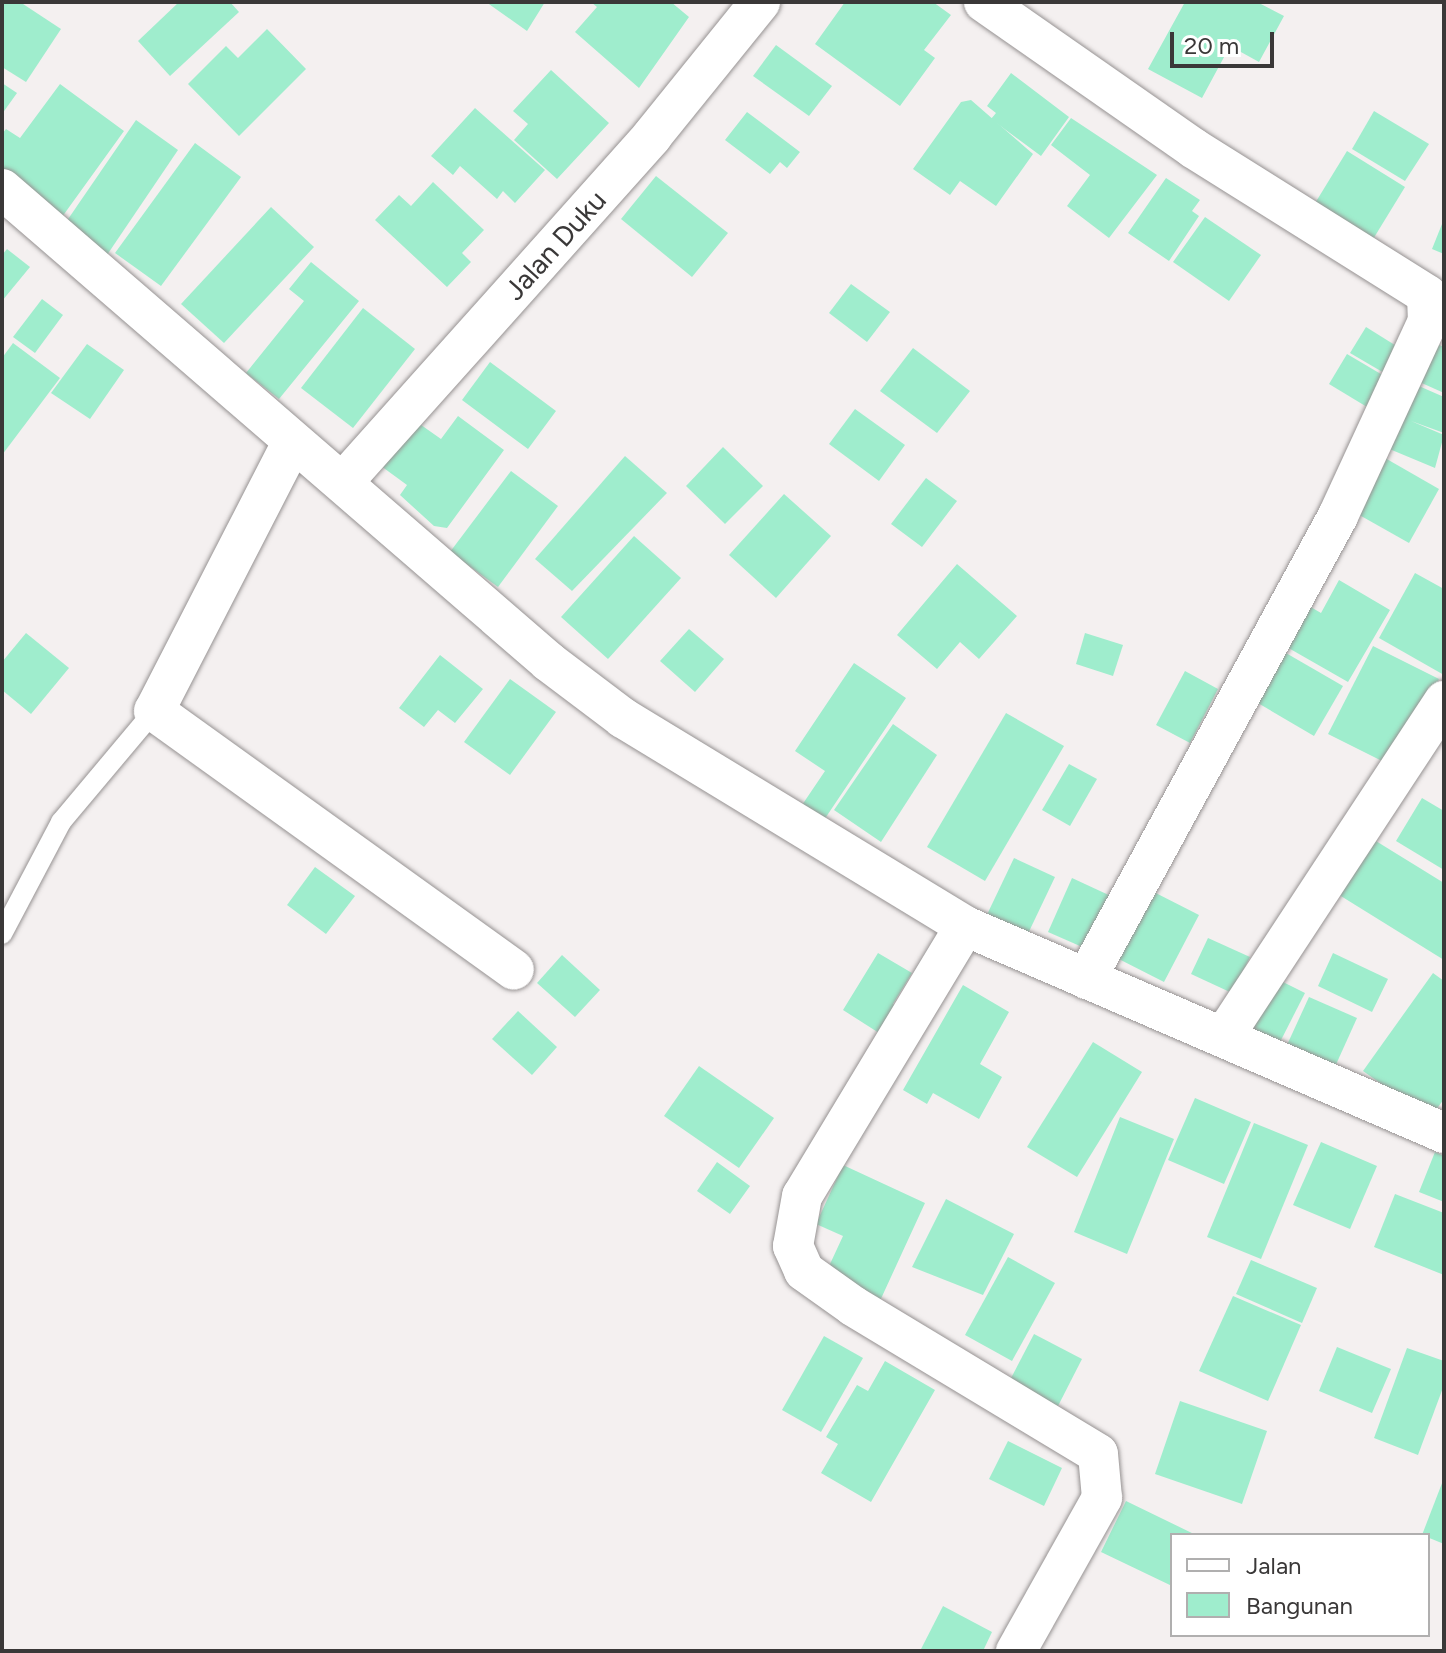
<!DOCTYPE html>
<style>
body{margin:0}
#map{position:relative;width:1446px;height:1653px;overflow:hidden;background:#f4f0f0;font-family:Figtree,sans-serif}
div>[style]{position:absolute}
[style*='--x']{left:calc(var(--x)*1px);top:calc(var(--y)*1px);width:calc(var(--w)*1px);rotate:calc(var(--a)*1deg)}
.building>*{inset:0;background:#9fedcd}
.roads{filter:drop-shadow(0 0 2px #969292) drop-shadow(0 0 2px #969292)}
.service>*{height:20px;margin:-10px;padding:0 10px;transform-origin:10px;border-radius:10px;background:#fff}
.minor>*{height:40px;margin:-20px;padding:0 20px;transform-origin:20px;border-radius:20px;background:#fff}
span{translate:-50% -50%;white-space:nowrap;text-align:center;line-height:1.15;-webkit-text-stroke:7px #fff;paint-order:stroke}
.street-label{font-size:28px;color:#3a3838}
.frame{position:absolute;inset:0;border:4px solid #3a3838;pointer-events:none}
.legend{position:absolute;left:1170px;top:1533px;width:260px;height:104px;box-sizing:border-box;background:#fff;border:2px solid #b0afaf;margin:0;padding:10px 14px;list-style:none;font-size:24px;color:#3a3838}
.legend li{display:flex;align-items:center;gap:16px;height:40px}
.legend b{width:40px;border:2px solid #b0afaf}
.scale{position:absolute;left:1170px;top:32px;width:104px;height:36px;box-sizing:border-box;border:4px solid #3a3838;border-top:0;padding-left:10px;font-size:24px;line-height:28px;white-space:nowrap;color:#3a3838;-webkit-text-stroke:6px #fff;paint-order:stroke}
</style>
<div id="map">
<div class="building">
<div style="clip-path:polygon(3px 2px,20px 2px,61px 29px,26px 82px,2px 67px)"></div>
<div style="clip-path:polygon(179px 2px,230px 2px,239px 12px,170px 76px,138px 41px)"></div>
<div style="clip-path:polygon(486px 2px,545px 2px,527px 31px)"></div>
<div style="clip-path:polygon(591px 2px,671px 2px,689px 17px,639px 88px,575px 32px,597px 7px)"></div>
<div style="clip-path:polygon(845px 2px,933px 2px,951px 15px,924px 50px,935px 58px,900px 106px,815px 44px)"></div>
<div style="clip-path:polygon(1185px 2px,1257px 2px,1284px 16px,1259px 62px,1230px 46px,1202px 98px,1148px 69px)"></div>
<div style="clip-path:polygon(267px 29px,306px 69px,239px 136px,188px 84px,226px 46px,238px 58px)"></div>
<div style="clip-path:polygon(776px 45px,832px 86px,809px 116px,753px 76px)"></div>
<div style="clip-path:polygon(551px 70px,609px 123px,557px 179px,514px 140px,528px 124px,513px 111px)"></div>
<div style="clip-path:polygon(1011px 73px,1069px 117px,1041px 156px,991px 119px,996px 113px,987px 106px)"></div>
<div style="clip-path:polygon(2px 83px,17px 93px,2px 114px)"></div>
<div style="clip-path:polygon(60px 84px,124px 131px,62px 217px,2px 173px,2px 134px,6px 129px,20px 138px)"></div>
<div style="clip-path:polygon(971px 100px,1033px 154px,996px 206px,960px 181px,950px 195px,913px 169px,961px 102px)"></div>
<div style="clip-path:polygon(475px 108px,545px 170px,515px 203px,503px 191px,497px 199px,460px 166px,453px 175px,431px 156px)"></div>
<div style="clip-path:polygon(1374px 111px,1429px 144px,1405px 181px,1352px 149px)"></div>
<div style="clip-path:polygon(747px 112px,800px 152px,787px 168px,780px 162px,770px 174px,725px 140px)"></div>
<div style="clip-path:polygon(1071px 118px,1157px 175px,1109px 238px,1067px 206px,1090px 175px,1051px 145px)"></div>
<div style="clip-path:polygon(136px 120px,178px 150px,107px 255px,64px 225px)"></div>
<div style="clip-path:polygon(195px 143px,241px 177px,161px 286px,115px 253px)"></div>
<div style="clip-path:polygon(1347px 151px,1405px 187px,1367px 249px,1309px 213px)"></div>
<div style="clip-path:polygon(656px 176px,728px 233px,692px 277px,621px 219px)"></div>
<div style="clip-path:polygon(1166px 178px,1200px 200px,1192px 211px,1199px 216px,1169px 261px,1128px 233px)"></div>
<div style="clip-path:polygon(433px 182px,484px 230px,462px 253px,471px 262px,447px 287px,375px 220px,399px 195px,411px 206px)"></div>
<div style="clip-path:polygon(271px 207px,314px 247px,224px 343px,181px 304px)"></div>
<div style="clip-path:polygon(1205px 217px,1261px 255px,1229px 301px,1173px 262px)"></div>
<div style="clip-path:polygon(1444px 219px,1444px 254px,1432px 249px)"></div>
<div style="clip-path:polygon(7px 249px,30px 267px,2px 301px,2px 255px)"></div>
<div style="clip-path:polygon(311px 262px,359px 301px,279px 399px,246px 373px,304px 301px,289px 289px)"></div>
<div style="clip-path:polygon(851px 284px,890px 312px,867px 342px,829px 313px)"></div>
<div style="clip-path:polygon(42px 299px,63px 315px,35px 353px,13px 337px)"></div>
<div style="clip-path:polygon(363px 308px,415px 349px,353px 428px,301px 388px)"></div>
<div style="clip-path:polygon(1366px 327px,1406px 352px,1391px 377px,1350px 353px)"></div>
<div style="clip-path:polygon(1432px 342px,1444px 347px,1444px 393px,1415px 380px)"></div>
<div style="clip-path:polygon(13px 343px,60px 378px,2px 455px,2px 358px)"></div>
<div style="clip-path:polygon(87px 344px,124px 370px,90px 419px,51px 393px)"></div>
<div style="clip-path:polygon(913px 348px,970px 391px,937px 433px,880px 391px)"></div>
<div style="clip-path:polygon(1347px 354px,1391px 380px,1372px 410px,1329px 384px)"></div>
<div style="clip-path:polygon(490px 362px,556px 411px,528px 449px,462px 400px)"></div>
<div style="clip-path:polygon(1412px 383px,1444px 397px,1444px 433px,1411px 421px,1444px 435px,1435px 468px,1387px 448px)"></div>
<div style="clip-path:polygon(855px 409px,905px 445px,879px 481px,829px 444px)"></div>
<div style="clip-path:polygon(458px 416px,504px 450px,447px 528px,434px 526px,400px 495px,407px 485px,381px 466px,414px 420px,441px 439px)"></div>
<div style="clip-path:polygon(723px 447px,763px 486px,725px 524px,686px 486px)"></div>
<div style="clip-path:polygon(625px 456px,667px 493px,572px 591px,535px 559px)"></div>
<div style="clip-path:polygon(1385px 458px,1439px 489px,1409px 543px,1354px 512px)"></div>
<div style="clip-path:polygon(511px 471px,558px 506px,498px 587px,450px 552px)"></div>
<div style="clip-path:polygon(926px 478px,957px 501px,922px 547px,891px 524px)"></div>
<div style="clip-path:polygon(784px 494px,831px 536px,776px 598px,729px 555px)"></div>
<div style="clip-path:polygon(634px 536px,681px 578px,608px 659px,561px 617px)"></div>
<div style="clip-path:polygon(957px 564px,1017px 616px,979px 659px,960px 642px,937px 669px,897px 635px)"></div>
<div style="clip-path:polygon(1415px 573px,1444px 589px,1444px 675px,1379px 638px)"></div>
<div style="clip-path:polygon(1339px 580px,1390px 610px,1348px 682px,1285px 646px,1309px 606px,1321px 613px)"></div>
<div style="clip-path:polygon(689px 629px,724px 659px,695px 692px,660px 661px)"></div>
<div style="clip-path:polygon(26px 633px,69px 668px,31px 714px,2px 690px,2px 662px)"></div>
<div style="clip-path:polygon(1085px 633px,1123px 645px,1113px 676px,1076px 664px)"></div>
<div style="clip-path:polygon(1373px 646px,1439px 679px,1394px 767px,1328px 734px)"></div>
<div style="clip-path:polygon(1279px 649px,1343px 686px,1314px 736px,1251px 699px)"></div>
<div style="clip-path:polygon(440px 655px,483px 689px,455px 723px,438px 710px,424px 727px,399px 708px)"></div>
<div style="clip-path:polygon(854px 663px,906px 698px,822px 823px,800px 808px,825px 771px,795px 751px)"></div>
<div style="clip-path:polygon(1185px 671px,1218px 689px,1190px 743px,1156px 725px)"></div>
<div style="clip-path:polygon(510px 679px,556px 712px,510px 775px,464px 742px)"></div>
<div style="clip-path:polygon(1006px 713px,1064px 746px,985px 881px,927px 847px)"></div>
<div style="clip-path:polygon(893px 724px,937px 755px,881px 842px,834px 810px)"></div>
<div style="clip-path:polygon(1069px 764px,1097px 779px,1070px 826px,1042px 810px)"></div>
<div style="clip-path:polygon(1422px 798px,1444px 811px,1444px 870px,1396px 841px)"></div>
<div style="clip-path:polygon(1371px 838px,1444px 883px,1444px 960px,1336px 893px)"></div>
<div style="clip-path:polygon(1014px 858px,1055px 877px,1024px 942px,983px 923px)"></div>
<div style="clip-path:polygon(315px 867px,355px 896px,326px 934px,287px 905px)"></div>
<div style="clip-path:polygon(1072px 878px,1113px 897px,1089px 950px,1048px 932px)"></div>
<div style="clip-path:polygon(1142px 886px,1199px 915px,1164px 982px,1107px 953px)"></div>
<div style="clip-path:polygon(1208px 938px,1250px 957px,1232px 993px,1191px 974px)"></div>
<div style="clip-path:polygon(878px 953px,912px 973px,893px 1004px,907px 1013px,890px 1040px,843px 1010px)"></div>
<div style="clip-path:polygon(1333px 953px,1388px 979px,1372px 1012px,1318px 986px)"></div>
<div style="clip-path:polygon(562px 955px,600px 990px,575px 1017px,537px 983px)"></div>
<div style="clip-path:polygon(1433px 973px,1444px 981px,1444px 1099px,1430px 1118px,1363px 1071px)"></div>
<div style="clip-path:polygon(1271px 976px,1305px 993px,1278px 1046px,1244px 1028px)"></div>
<div style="clip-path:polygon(963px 985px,1009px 1012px,980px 1064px,1002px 1077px,979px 1119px,933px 1093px,927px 1104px,903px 1090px)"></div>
<div style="clip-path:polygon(1309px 997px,1357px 1018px,1329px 1080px,1281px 1058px)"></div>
<div style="clip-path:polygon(518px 1011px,557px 1047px,532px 1075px,492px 1039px)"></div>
<div style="clip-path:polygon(1093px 1042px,1142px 1072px,1077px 1177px,1027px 1147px)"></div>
<div style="clip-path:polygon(699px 1066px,774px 1118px,739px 1168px,664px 1116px)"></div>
<div style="clip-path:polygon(1195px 1098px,1251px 1122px,1224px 1184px,1168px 1160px)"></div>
<div style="clip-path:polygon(1120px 1117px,1174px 1139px,1127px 1254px,1074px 1232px)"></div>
<div style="clip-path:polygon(1254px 1123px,1308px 1145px,1261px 1259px,1207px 1237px)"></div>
<div style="clip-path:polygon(1321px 1142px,1377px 1166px,1350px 1229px,1293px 1205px)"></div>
<div style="clip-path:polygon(1435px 1152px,1444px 1156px,1444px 1202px,1419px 1192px)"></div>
<div style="clip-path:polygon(717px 1162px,750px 1186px,730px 1214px,697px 1191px)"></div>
<div style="clip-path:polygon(843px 1165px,925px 1203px,879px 1303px,824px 1277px,843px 1236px,816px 1224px)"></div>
<div style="clip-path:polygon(1395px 1194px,1444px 1213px,1444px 1275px,1374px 1247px)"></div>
<div style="clip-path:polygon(946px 1199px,1014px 1234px,983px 1295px,912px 1267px)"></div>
<div style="clip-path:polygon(1008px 1257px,1055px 1283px,1012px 1361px,965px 1335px)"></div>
<div style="clip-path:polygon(1251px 1260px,1317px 1288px,1302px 1323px,1236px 1294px)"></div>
<div style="clip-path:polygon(1233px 1296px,1301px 1325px,1268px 1401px,1199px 1371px)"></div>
<div style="clip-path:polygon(1034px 1334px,1082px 1359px,1058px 1406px,1009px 1382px)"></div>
<div style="clip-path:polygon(824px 1336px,863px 1358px,821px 1432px,782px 1410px)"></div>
<div style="clip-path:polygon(1337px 1347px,1391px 1369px,1372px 1413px,1319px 1391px)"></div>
<div style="clip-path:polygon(1407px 1348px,1444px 1361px,1444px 1385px,1418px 1455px,1374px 1438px)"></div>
<div style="clip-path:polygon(885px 1361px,935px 1390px,871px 1502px,821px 1473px,838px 1444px,826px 1437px,857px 1385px,868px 1391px)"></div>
<div style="clip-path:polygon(1180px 1401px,1267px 1431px,1242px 1504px,1155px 1474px)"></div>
<div style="clip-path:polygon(1008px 1441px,1062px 1468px,1044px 1506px,989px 1479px)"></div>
<div style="clip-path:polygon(1444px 1478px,1444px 1544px,1422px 1535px)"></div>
<div style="clip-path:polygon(1126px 1501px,1196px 1535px,1172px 1535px,1172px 1586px,1101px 1552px)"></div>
<div style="clip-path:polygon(943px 1606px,992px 1632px,983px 1651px,920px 1651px)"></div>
</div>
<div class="roads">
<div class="service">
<div style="--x:2;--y:934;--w:127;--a:-62.2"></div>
<div style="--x:61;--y:822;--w:145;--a:-50"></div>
</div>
<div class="minor">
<div style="--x:984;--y:2;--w:255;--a:34.9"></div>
<div style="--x:1193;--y:148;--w:276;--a:32.1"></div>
<div style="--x:1427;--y:295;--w:26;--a:88"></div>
<div style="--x:1428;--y:321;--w:215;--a:114.8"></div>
<div style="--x:1338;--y:516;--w:527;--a:118.56"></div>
<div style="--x:2;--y:189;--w:723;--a:40.85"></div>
<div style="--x:549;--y:662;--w:93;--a:37.1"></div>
<div style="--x:623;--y:718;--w:400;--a:31.3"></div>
<div style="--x:965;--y:926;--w:522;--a:23.37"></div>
<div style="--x:292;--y:443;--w:301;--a:117.2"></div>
<div style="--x:154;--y:711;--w:443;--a:35.7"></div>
<div style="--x:343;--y:482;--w:464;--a:-48.2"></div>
<div style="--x:652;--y:136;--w:172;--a:-51.1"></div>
<div style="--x:965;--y:926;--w:315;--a:121.1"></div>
<div style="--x:802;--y:1196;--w:51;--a:100.2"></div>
<div style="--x:793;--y:1246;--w:27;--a:66"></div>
<div style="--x:804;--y:1271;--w:60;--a:35.5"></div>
<div style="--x:853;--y:1306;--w:286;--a:31.1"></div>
<div style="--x:1098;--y:1454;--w:44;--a:84.8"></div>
<div style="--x:1102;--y:1498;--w:176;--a:119.3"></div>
<div style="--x:1224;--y:1036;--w:401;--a:-56.7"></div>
</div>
</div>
<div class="street-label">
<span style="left:555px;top:245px;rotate:-48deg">Jalan Duku</span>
</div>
<div class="frame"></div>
<ul class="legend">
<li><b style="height:10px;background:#fff"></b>Jalan</li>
<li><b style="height:22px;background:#9fedcd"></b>Bangunan</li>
</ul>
<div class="scale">20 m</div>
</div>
